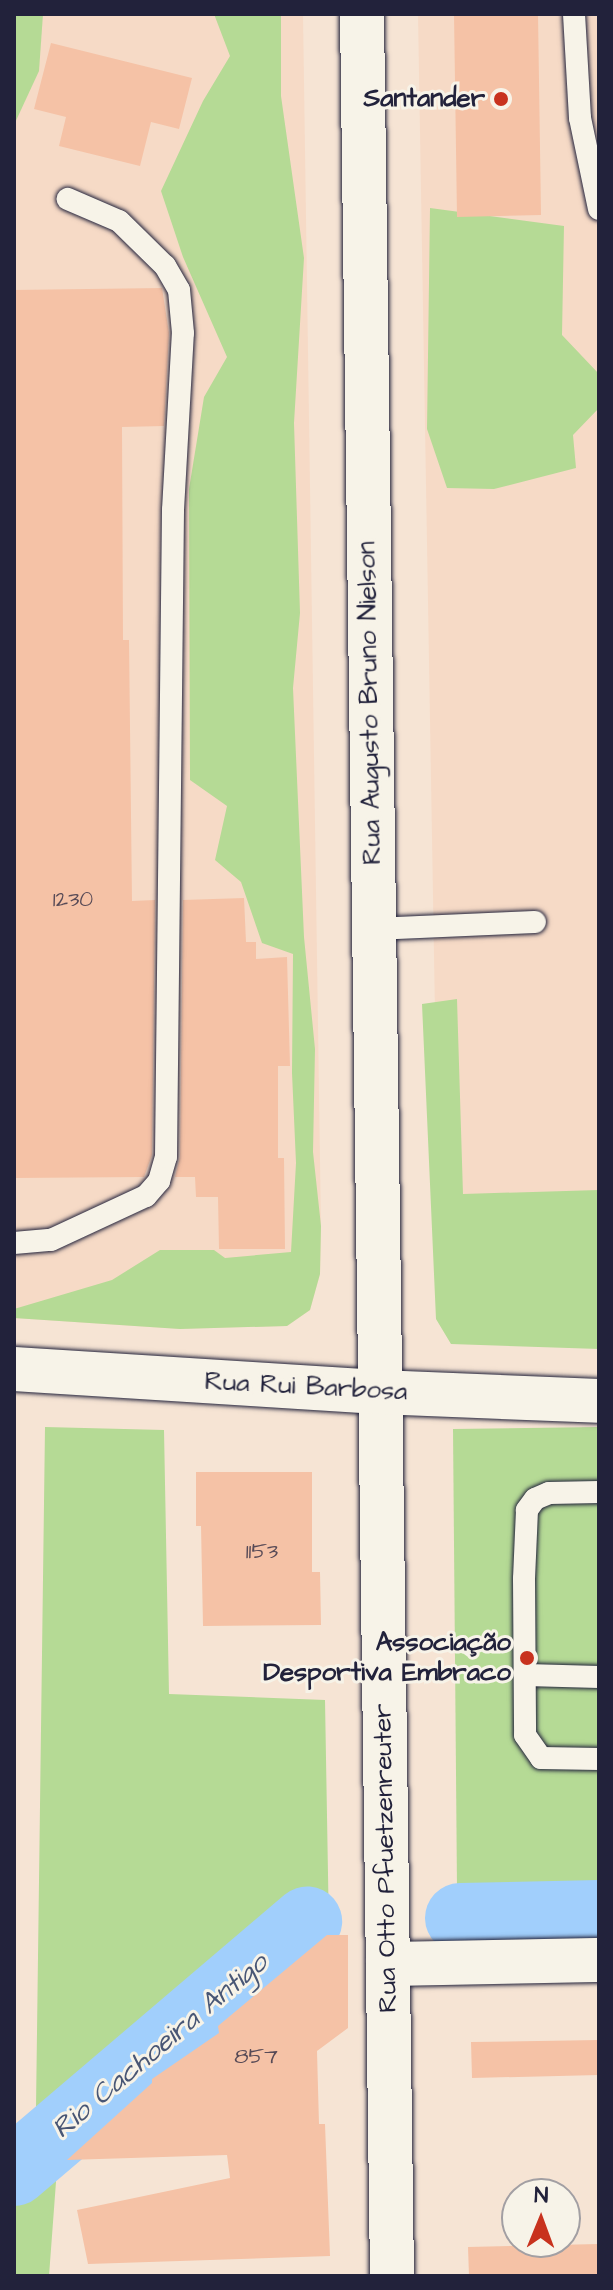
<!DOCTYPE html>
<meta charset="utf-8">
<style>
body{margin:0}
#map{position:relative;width:613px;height:2290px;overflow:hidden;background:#f6e4d4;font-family:"Architects Daughter",sans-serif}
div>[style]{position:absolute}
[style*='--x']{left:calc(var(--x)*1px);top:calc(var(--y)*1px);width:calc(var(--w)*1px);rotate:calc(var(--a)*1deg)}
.built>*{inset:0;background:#f6dac6}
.green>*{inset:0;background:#b5da95}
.river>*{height:70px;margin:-35px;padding:0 35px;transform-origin:35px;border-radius:35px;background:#a1cffc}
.building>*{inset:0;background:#f5c2a6}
.roads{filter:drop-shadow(0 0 2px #22223b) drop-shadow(0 0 2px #22223b)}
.lane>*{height:22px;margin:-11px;padding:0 11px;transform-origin:11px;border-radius:11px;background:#f7f3e8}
.street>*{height:44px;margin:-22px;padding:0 22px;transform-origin:22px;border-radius:22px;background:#f7f3e8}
.secondary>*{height:44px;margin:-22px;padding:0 22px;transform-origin:22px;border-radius:22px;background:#f7f3e8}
.dots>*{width:22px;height:22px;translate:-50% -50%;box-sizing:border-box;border:4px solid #f7f3e8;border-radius:50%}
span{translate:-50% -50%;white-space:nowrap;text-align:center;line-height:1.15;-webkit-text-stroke:6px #f7f3e8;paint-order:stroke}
.number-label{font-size:22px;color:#574a56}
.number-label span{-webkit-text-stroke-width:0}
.poi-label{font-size:26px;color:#22223b;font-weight:700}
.right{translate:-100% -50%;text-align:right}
.street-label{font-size:26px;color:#22223b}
.water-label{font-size:28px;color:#485675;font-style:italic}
.frame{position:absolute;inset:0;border:16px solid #22223b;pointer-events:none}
.north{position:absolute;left:501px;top:2178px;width:80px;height:80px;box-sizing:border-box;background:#f7f3e8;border:2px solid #a29fa3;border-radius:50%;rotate:1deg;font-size:22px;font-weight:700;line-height:32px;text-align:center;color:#22223b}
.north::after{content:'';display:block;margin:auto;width:28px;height:36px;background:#c8321e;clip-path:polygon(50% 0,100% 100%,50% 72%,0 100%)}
</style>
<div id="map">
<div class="built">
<div style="clip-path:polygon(14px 14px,303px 14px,321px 1227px,320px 1274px,310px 1310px,287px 1326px,180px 1329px,14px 1318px)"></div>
<div style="clip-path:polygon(418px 14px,599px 14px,599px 1345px,440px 1308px)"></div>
</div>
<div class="green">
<div style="clip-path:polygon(14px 14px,43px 14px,39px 71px,14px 125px)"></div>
<div style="clip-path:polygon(214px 14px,281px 14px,281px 96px,304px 258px,294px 423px,300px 613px,293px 688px,304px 937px,315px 1049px,313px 1152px,321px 1226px,320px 1274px,310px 1310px,287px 1326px,180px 1329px,14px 1318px,14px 1309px,112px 1280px,160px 1250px,214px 1250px,225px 1258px,291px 1252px,296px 1163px,292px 1073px,293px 954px,262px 943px,241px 882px,215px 860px,227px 806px,190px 780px,189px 489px,204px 397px,227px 357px,183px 257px,161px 191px,203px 101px,230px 56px)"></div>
<div style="clip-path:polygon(430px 208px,564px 226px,562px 335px,599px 374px,599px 408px,573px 435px,576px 468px,494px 489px,447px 488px,427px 429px)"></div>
<div style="clip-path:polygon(457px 999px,463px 1194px,599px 1190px,599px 1349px,451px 1344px,436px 1319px,422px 1004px)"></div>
<div style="clip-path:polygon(45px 1427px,164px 1430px,169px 1694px,325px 1700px,329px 1931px,58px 2155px,49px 2276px,14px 2276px,14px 2181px,26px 2173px,36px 2108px)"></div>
<div style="clip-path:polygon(599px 1427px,599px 1887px,457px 1888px,453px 1429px)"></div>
</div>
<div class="river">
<div style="--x:460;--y:1918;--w:139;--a:-1.2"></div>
<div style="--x:14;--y:2171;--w:385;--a:-40.4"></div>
</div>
<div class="building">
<div style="clip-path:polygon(454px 14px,538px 14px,541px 215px,457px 217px)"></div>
<div style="clip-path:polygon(51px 43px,192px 78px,179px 129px,151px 122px,140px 166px,59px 146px,66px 117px,34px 109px)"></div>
<div style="clip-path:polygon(162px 288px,169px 333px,164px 426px,122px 427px,123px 640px,129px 640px,132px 901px,155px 900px,152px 1155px,144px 1177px,14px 1178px,14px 290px)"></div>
<div style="clip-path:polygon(244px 898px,246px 942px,256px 942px,256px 959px,287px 957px,290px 1066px,278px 1066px,278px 1158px,284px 1158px,285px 1249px,219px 1249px,218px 1197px,196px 1197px,195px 1177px,175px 1177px,180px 1157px,183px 900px)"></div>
<div style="clip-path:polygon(196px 1472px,312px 1472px,312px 1572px,320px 1572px,321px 1625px,203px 1626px,201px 1526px,196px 1526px)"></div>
<div style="clip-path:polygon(327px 1935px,348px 1935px,348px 2028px,317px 2051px,319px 2124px,325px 2124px,330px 2256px,88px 2264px,77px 2210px,230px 2178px,227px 2155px,67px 2160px,152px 2083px,152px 2079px,219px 2033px,218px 2026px)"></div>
<div style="clip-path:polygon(599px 2040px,599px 2075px,472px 2078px,471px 2042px)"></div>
<div style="clip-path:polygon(599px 2244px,599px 2276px,469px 2276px,468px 2247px)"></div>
</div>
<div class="roads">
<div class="lane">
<div style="--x:574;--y:14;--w:104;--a:86.7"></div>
<div style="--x:580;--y:118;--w:93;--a:78.2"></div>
<div style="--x:373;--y:929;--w:162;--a:-2.5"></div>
<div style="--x:14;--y:1243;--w:37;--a:-5"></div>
<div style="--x:51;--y:1240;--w:105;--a:-24.9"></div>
<div style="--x:146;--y:1196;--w:20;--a:-49"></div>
<div style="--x:159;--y:1181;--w:25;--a:-74"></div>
<div style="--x:166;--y:1157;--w:647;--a:-89.38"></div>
<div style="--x:173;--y:510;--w:177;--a:-86.8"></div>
<div style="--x:183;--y:333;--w:43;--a:-95.3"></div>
<div style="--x:179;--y:290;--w:28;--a:-120"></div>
<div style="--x:165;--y:266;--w:64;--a:-135.6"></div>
<div style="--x:119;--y:221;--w:56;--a:-156.7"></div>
<div style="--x:599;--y:1492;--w:50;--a:178.9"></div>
<div style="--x:549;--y:1493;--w:15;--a:157"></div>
<div style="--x:535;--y:1499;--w:14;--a:126"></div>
<div style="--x:527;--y:1510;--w:69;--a:92.5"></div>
<div style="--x:524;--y:1579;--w:156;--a:89.6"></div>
<div style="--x:525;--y:1735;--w:28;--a:55"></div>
<div style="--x:541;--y:1758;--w:58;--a:1"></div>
<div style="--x:526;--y:1675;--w:73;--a:1.6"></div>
</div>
<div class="street">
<div style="--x:388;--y:1964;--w:211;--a:-1.1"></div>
</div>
<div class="secondary">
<div style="--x:362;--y:14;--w:2262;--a:89.24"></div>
<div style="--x:14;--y:1369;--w:365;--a:3.6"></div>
<div style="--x:378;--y:1392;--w:221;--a:2.3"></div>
</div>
</div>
<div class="dots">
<div style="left:501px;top:99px;background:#c8321e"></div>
<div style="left:527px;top:1658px;background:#c8321e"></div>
</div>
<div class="number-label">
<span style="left:73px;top:900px">1230</span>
<span style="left:262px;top:1552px">1153</span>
<span style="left:256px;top:2057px">857</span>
</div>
<div class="poi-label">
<span class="right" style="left:485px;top:99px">Santander</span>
<span class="right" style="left:511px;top:1658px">Associação<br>Desportiva Embraco</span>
</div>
<div class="street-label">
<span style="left:370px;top:703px;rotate:-91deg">Rua Augusto Bruno Nielson</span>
<span style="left:306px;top:1387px;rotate:3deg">Rua Rui Barbosa</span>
<span style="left:386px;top:1858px;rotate:-91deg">Rua Otto Pfuetzenreuter</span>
</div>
<div class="water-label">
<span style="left:160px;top:2046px;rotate:-40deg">Rio Cachoeira Antigo</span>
</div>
<div class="frame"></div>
<div class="north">N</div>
</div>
